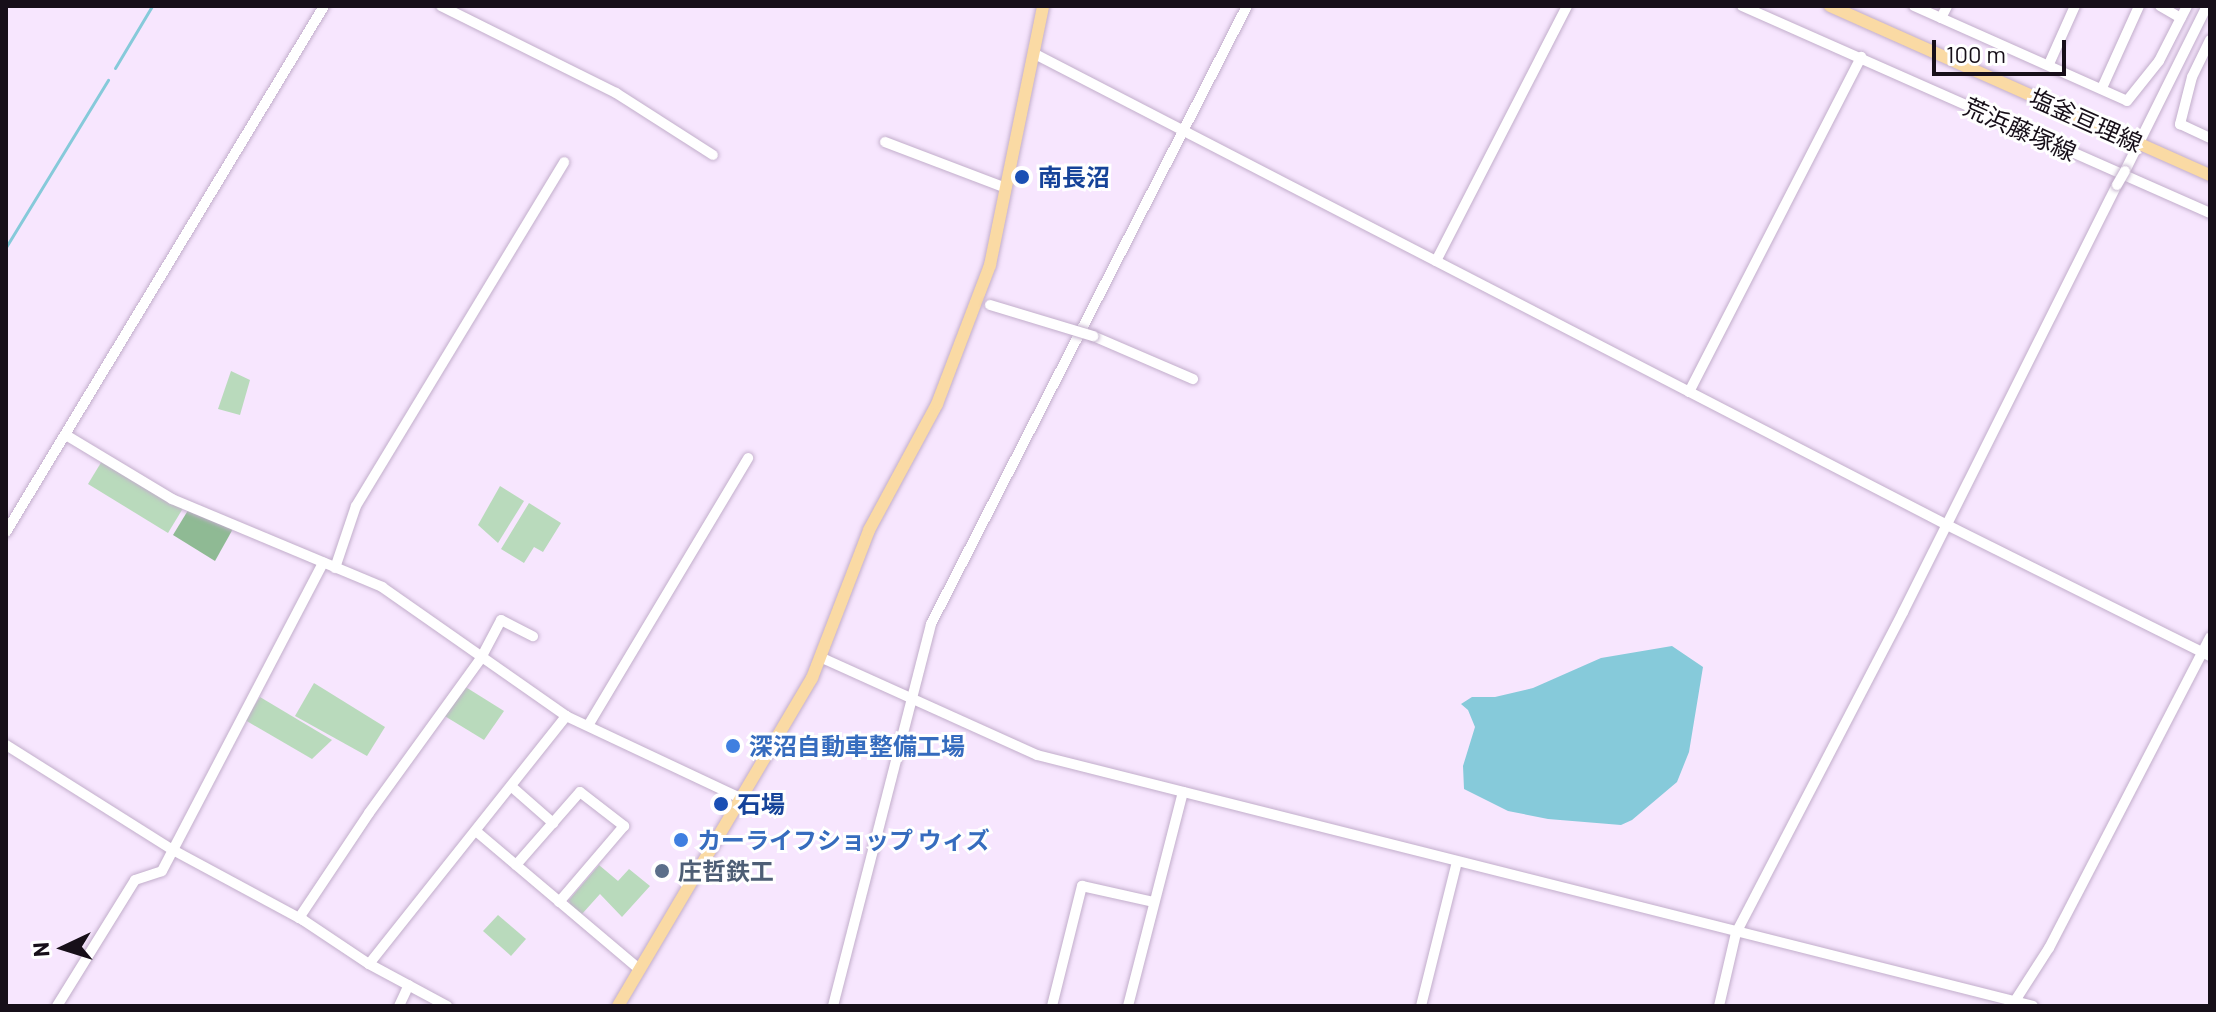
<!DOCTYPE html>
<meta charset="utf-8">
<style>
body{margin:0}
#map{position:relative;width:2216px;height:1012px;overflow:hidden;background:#f7e6fe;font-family:Barlow,"Noto Sans JP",sans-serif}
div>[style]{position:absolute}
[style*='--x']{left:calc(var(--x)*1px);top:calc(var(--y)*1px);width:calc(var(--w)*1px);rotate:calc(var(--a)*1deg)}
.green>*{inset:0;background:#b9dabc}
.forest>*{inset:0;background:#8fba94}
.water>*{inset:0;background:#86cada}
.stream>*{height:3px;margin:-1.5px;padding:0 1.5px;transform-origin:1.5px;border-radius:1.5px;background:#86cada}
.roads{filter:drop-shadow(0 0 2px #c2aecb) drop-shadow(0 0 2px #c2aecb)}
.minor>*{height:10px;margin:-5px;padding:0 5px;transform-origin:5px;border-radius:5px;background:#fff}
.major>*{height:12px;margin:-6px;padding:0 6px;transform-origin:6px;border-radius:6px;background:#fadaa4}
.bridges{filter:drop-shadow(0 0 2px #c2aecb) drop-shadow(0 0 2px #c2aecb)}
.minor-bridge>*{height:10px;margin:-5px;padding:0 5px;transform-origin:5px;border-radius:5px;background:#fff}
.dots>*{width:22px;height:22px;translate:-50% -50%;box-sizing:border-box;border:4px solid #fff;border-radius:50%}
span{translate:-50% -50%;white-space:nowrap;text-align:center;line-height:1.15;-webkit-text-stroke:6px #fff;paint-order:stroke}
.street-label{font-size:24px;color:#170f19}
.transit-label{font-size:24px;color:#164399;font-weight:700}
.left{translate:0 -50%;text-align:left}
.shop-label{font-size:24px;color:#366cbe;font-weight:700}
.service-label{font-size:24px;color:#4e5e75;font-weight:700}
.frame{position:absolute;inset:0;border:8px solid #170f19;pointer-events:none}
.north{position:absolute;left:24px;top:908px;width:80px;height:80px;-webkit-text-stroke:6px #fff;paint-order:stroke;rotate:266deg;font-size:22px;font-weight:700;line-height:32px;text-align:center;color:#170f19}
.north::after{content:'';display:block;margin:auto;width:28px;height:36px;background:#170f19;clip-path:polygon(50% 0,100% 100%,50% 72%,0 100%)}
.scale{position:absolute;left:1932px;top:40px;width:134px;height:36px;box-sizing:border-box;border:4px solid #170f19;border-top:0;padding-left:10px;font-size:24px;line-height:28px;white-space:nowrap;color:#170f19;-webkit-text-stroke:6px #fff;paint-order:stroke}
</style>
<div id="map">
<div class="green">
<div style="clip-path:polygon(231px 371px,250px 380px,240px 415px,218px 409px)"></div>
<div style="clip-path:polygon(105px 456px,185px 505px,168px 533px,88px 484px)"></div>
<div style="clip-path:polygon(500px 486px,524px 501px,498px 543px,478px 525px)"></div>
<div style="clip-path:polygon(529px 503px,561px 523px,543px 552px,534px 547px,524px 563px,501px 549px)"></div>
<div style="clip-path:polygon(314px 683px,385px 727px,367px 756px,295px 716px)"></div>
<div style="clip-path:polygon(464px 686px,504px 711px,484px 740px,443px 715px)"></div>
<div style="clip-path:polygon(260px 697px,332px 740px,312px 759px,245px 720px)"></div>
<div style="clip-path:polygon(599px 865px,618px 881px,629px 869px,650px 886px,622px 917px,600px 894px,582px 914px,570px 905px,569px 900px)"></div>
<div style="clip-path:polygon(498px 915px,526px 939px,511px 956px,483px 931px)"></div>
</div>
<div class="forest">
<div style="clip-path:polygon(190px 507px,234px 527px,215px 561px,173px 535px)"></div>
</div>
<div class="water">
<div style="clip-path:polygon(1672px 646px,1703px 667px,1689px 752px,1677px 782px,1632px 820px,1621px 825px,1548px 819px,1508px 811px,1464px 789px,1463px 766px,1475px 727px,1468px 710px,1461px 704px,1472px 697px,1495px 697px,1533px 688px,1601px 658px)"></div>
</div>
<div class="stream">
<div style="--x:115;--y:68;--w:72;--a:-59.2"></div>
<div style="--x:6;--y:247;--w:196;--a:-58.6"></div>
</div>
<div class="roads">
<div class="minor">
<div style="--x:441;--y:6;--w:195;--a:26.4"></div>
<div style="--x:616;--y:93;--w:115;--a:32.6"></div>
<div style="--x:1742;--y:6;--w:512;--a:23.86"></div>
<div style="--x:1914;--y:6;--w:233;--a:24"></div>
<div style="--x:2127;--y:101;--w:51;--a:-51.3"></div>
<div style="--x:2159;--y:61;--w:62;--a:-63"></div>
<div style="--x:2160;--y:6;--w:24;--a:30"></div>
<div style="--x:1941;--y:18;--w:13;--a:-63"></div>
<div style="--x:2210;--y:40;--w:41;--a:115.9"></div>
<div style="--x:2192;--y:77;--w:49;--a:104.3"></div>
<div style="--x:2180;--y:124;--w:33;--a:25"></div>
<div style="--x:1033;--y:53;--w:1026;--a:27.31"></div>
<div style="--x:1945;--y:524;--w:296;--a:26.5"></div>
<div style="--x:2049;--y:64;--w:64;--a:-65.9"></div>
<div style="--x:2102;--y:88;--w:90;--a:-65.7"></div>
<div style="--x:885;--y:142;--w:129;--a:20.8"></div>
<div style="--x:2125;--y:171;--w:184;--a:-63.6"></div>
<div style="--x:1436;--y:261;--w:287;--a:-62.8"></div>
<div style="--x:1093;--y:336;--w:109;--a:23.3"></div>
<div style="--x:1689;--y:392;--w:377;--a:-62.8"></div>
<div style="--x:66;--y:435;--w:124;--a:31.1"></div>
<div style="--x:172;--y:499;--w:228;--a:22.7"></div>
<div style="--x:382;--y:587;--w:225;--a:35"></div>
<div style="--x:566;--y:716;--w:192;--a:25.2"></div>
<div style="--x:6;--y:532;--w:615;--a:-58.84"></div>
<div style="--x:335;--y:568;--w:65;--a:-71.3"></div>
<div style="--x:356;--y:506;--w:402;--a:-58.8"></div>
<div style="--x:820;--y:657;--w:238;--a:24.3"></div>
<div style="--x:1037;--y:755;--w:1027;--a:14.14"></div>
<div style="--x:589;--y:724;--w:310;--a:-59.1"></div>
<div style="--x:6;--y:745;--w:197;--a:32.2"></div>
<div style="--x:173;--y:850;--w:148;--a:28.3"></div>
<div style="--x:303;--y:920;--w:79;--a:33.7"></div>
<div style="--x:369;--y:964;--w:89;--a:28.3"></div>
<div style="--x:512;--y:787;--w:55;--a:41.3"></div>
<div style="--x:477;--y:832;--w:212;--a:40.2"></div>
<div style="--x:516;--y:865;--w:97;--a:-48.8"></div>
<div style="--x:580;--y:792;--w:56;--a:37.7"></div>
<div style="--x:624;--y:826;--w:100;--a:130.5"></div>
<div style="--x:299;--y:918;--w:126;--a:-56.3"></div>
<div style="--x:369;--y:813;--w:191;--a:-54.1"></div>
<div style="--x:481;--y:658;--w:43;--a:-62.2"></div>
<div style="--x:501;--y:620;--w:36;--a:27"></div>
<div style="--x:369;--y:964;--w:317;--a:-51.5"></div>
<div style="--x:2013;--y:1004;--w:67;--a:-57.3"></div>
<div style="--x:2049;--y:948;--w:350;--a:-62.6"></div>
<div style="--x:57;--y:1006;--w:148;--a:-58.2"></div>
<div style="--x:135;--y:880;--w:28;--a:-18"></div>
<div style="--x:162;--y:871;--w:348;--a:-62.4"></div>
<div style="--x:399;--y:1006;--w:23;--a:-65"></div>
<div style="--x:833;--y:1006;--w:394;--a:-75.6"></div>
<div style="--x:931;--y:624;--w:694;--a:-62.92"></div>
<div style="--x:1052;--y:1006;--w:124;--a:-76"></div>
<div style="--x:1082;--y:886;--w:74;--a:12.5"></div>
<div style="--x:1128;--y:1006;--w:221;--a:-75.6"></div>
<div style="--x:1421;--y:1006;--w:148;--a:-76"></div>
<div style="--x:1719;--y:1006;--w:75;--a:-76.9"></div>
<div style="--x:1736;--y:933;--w:362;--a:-62.5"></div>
<div style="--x:1903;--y:612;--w:478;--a:-63.4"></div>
</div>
<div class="major">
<div style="--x:1830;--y:6;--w:416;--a:24"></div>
<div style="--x:618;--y:1006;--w:381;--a:-59.4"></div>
<div style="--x:812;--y:678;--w:159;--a:-68.9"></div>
<div style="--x:869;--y:530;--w:143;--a:-61.6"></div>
<div style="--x:937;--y:404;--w:149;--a:-69.1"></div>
<div style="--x:990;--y:265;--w:264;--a:-78.4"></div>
</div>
</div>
<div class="bridges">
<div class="minor-bridge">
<div style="--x:2117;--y:185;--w:16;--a:-60"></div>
<div style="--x:990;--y:305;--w:108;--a:16.8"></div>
</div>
</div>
<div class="dots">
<div style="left:1022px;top:177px;background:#1a4fb4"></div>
<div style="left:733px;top:746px;background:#3f7fe0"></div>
<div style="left:721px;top:804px;background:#1a4fb4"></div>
<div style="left:681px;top:840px;background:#3f7fe0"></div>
<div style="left:662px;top:871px;background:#5c6f8a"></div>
</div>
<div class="street-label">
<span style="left:2086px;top:120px;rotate:24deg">塩釜亘理線</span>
<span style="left:2020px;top:129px;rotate:24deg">荒浜藤塚線</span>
</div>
<div class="transit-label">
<span class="left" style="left:1038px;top:177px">南長沼</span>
<span class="left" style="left:737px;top:804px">石場</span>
</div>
<div class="shop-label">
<span class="left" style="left:749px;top:746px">深沼自動車整備工場</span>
<span class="left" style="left:697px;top:840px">カーライフショップ ウィズ</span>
</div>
<div class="service-label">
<span class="left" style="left:678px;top:871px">庄哲鉄工</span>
</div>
<div class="frame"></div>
<div class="north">N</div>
<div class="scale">100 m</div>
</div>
